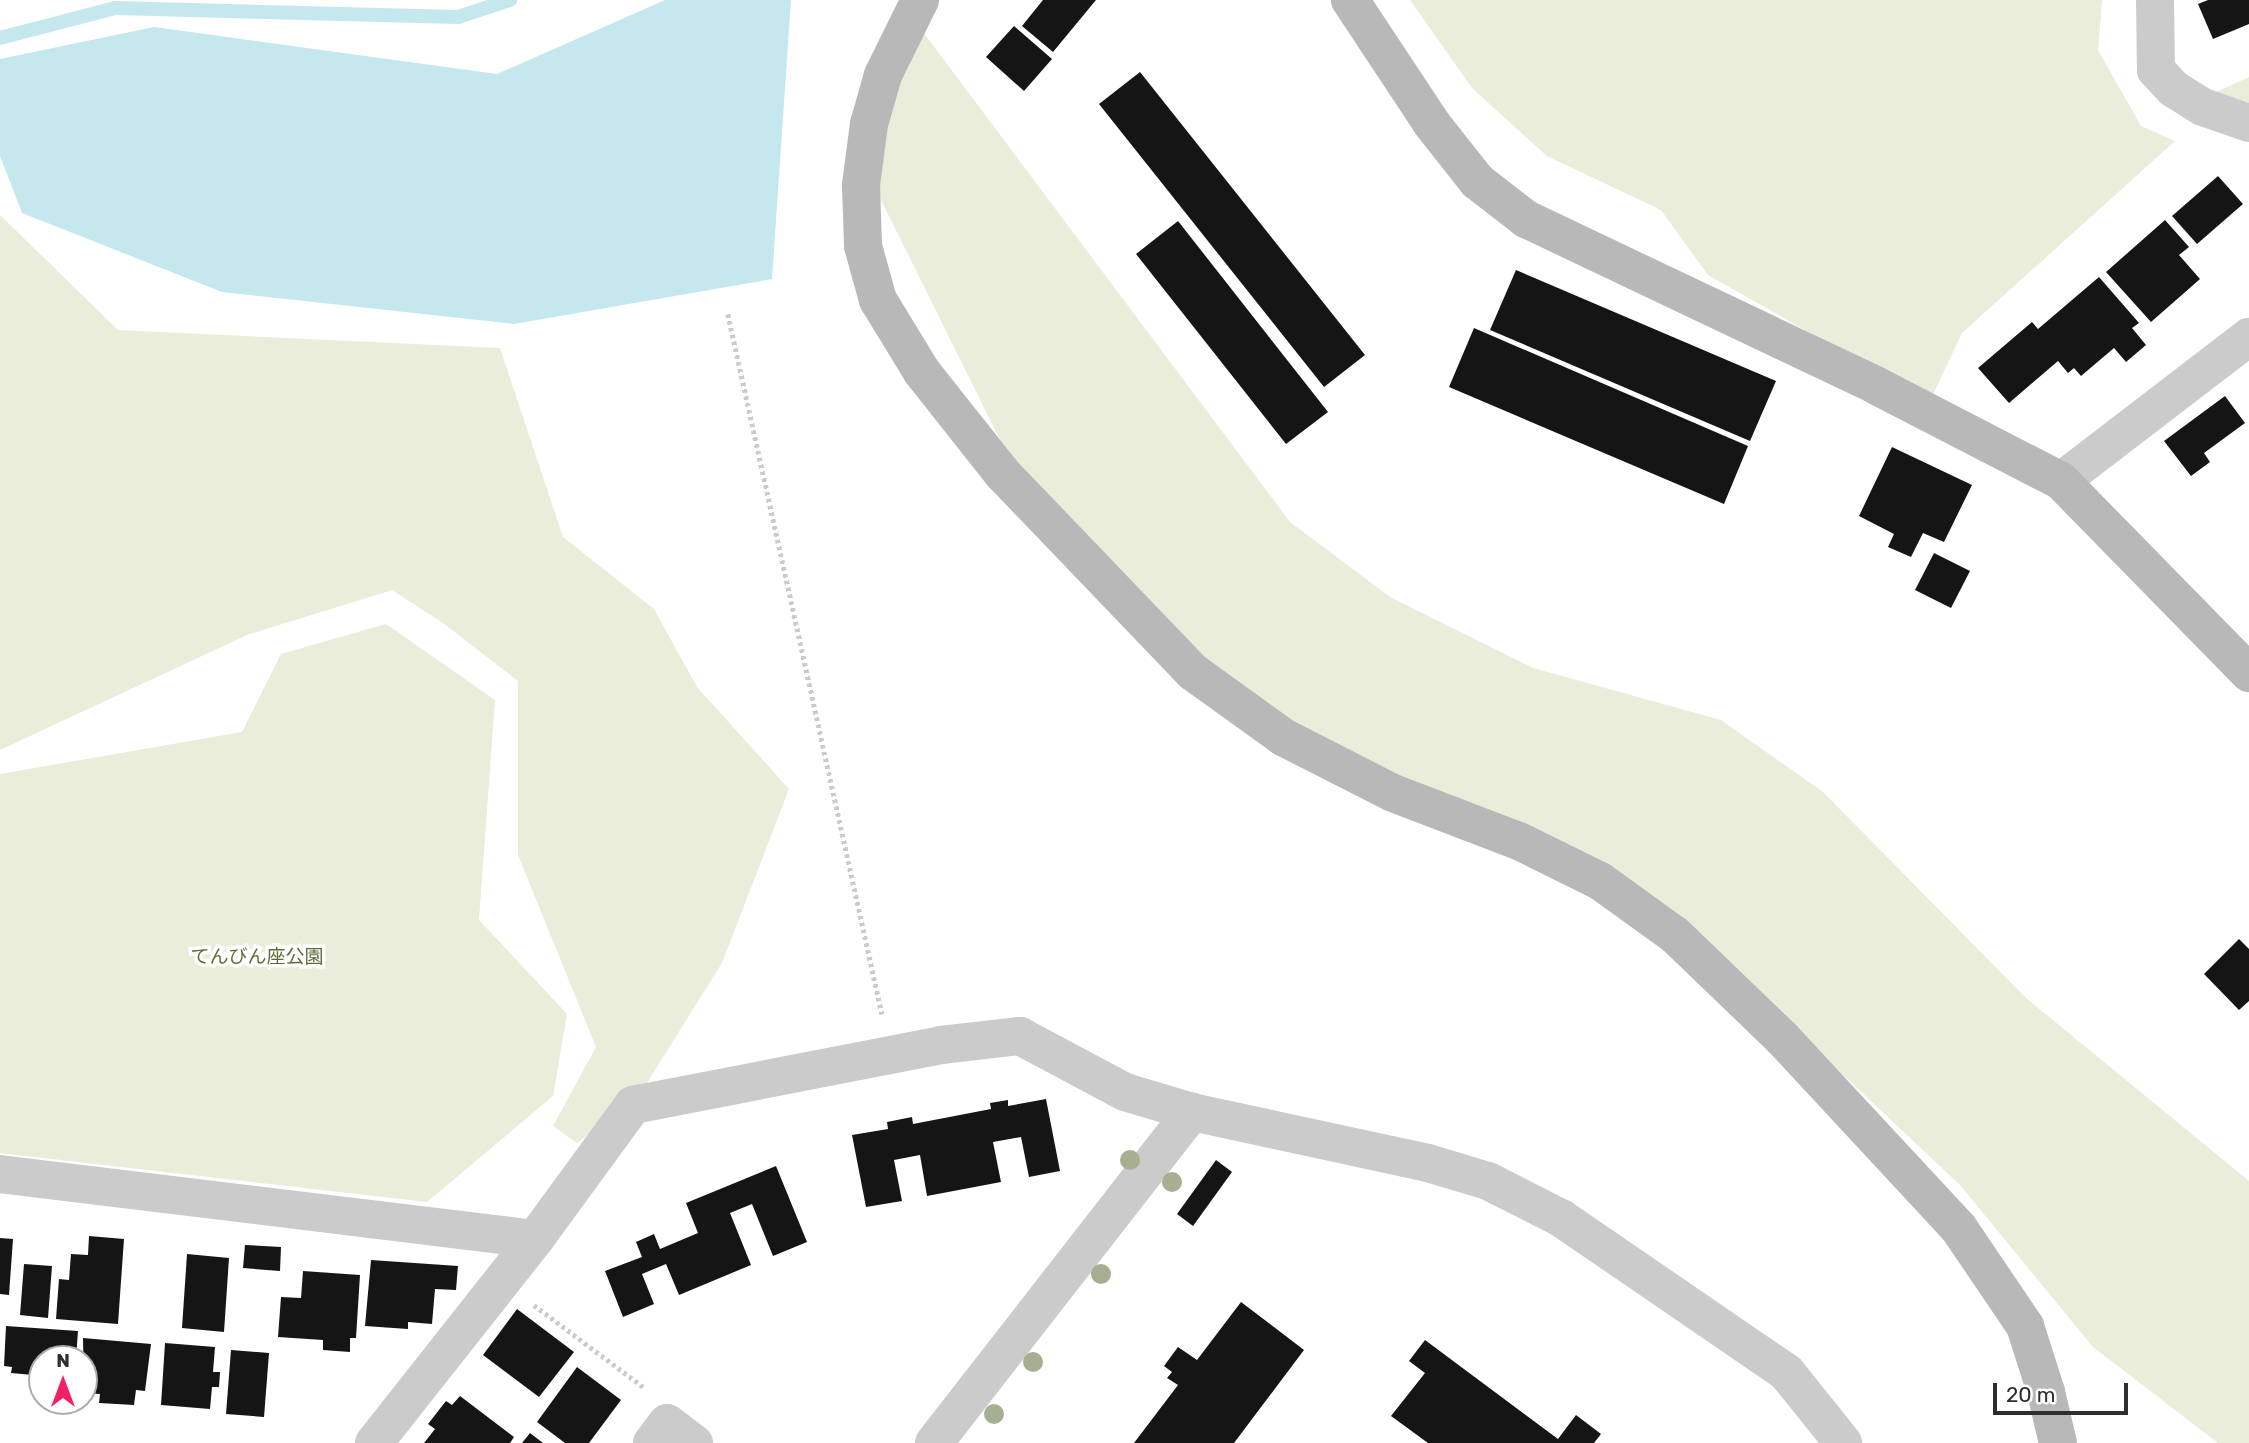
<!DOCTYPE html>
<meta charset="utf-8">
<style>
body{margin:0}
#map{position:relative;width:2249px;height:1443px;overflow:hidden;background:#fff;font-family:Rubik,"Noto Sans JP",sans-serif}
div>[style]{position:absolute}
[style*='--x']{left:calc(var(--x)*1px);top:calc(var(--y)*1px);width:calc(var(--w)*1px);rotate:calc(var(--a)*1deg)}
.green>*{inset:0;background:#e9edda}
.water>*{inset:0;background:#c5e8ee}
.stream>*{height:14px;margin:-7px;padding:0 7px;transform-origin:7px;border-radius:7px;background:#c5e8ee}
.building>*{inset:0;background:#151515}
.path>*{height:4.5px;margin-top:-2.25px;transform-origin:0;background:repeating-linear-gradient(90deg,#cbcbcb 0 3.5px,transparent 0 7px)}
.street>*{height:38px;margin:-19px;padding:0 19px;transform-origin:19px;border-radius:19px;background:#cbcbcb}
.secondary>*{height:38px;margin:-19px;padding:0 19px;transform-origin:19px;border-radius:19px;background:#b8b8b8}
.trees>*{width:20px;height:20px;margin:-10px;border-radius:50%;background:#a6af92}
span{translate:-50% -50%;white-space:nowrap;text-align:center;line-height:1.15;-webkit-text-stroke:7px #fff;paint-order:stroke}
.park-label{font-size:19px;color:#5e6d38}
.north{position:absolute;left:28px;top:1345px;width:70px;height:70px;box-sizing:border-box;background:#fff;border:2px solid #ababab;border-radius:50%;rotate:0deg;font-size:19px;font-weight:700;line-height:28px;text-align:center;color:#2e2e2e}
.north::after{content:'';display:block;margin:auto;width:24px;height:32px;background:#f32164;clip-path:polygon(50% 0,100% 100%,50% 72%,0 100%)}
.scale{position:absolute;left:1993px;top:1383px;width:135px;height:32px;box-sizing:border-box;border:4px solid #2e2e2e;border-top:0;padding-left:9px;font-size:21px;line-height:24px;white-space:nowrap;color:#2e2e2e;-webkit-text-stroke:5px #fff;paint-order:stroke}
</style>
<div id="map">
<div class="green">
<div style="clip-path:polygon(1410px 0,2102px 0,2098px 50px,2141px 126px,2175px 141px,1962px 333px,1930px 401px,1708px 275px,1661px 210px,1547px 156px,1472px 88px)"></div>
<div style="clip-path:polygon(911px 16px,1290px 522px,1390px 597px,1533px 668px,1721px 720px,1823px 792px,2026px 998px,2249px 1181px,2249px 1443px,2218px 1443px,2093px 1347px,1960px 1185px,1682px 923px,1339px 769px,1158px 627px,1011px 462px,875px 188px)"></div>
<div style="clip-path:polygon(2249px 77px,2249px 107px,2207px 96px)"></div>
<div style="clip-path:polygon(0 215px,118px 330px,500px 348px,563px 537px,654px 609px,697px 687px,789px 789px,722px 963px,640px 1094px,577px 1143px,553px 1126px,596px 1047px,518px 855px,518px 681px,443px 623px,392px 590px,247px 635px,0 750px)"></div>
<div style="clip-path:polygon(386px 624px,495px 700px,479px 920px,567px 1014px,553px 1096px,427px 1202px,0 1153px,0 774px,242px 732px,281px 654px)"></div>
</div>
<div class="water">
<div style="clip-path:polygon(665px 0,791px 0,772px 279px,514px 324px,222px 292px,22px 213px,0 156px,0 59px,154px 27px,497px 74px)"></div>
</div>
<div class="stream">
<div style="--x:0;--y:38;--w:119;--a:-14.6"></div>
<div style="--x:115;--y:8;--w:343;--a:1.5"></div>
<div style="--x:458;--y:17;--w:55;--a:-18.1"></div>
</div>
<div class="building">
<div style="clip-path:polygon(1043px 0,1096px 0,1053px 52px,1022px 26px)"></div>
<div style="clip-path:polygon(2208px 0,2249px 0,2249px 24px,2213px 39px,2198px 4px)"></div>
<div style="clip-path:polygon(1014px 26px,1052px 59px,1024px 91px,986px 57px)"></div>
<div style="clip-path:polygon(1140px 72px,1365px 355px,1324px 387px,1099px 104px)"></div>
<div style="clip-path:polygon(2218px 176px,2243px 204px,2197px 244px,2172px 216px)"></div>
<div style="clip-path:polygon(2165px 220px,2189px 247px,2179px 255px,2200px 279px,2151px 322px,2106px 272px)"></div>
<div style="clip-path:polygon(1178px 221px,1328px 412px,1286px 444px,1136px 254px)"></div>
<div style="clip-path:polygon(1516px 270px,1776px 381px,1750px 441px,1490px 330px)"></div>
<div style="clip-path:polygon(2099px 277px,2139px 323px,2132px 328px,2146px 345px,2126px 362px,2114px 348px,2081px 376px,2074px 368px,2068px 373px,2058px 361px,2009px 403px,1978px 368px,2032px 322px,2038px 329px)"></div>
<div style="clip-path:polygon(1474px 328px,1748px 446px,1724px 504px,1449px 387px)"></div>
<div style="clip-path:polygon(2225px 396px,2245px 423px,2204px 453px,2210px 462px,2191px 476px,2164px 441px)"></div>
<div style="clip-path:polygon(1892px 447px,1972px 485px,1944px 542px,1923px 533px,1911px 557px,1888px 547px,1894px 534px,1859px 516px)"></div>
<div style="clip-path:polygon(1934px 553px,1970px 571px,1951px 608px,1915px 590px)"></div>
<div style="clip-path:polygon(2239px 939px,2249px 949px,2249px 1001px,2239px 1010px,2204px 974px)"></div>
<div style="clip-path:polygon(1046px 1099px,1060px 1171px,1029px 1177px,1021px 1137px,993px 1142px,1001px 1182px,927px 1196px,920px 1155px,894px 1160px,902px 1201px,866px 1207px,852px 1135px,888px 1129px,887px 1122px,912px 1117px,913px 1124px,991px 1109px,990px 1103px,1008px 1100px,1008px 1106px)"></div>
<div style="clip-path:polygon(1216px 1160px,1232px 1172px,1193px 1226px,1177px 1214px)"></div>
<div style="clip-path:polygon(776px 1166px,807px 1242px,773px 1256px,752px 1204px,730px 1213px,751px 1265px,679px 1295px,666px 1264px,642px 1274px,654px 1304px,623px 1317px,605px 1271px,642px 1257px,636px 1242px,654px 1234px,660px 1249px,698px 1233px,686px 1203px)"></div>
<div style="clip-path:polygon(89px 1236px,124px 1239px,118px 1324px,56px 1319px,59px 1279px,69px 1280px,71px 1254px,88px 1255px)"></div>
<div style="clip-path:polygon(0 1238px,13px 1239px,9px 1295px,0 1294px)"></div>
<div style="clip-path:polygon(245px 1245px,281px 1247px,280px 1271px,243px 1268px)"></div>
<div style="clip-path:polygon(187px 1254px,229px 1258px,224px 1332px,182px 1328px)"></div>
<div style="clip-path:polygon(371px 1260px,458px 1266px,456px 1290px,435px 1289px,432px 1324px,408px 1322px,408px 1329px,365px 1326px)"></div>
<div style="clip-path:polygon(24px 1264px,52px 1266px,48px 1318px,20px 1315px)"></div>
<div style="clip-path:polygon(303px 1271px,360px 1275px,356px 1338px,350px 1338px,350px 1352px,323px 1350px,323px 1340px,278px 1337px,281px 1297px,301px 1298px)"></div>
<div style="clip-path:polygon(1241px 1302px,1304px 1350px,1234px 1443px,1134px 1443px,1178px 1385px,1167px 1378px,1172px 1372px,1164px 1366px,1178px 1347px,1197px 1360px)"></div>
<div style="clip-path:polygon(517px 1309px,574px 1352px,539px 1397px,483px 1355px)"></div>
<div style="clip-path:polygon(6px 1326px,78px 1331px,76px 1359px,42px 1359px,42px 1389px,31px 1388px,33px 1375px,11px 1373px,12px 1367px,4px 1366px)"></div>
<div style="clip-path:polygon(83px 1338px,151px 1344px,145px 1391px,136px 1390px,134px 1405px,99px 1403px,100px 1394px,84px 1393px)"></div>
<div style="clip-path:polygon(1425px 1340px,1558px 1439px,1576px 1415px,1601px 1434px,1594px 1443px,1428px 1443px,1391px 1416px,1425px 1373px,1409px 1361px)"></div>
<div style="clip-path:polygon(165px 1343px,215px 1347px,213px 1372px,220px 1372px,219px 1387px,212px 1387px,210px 1409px,161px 1405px)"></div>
<div style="clip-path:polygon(231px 1350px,269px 1353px,264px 1417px,226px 1414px)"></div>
<div style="clip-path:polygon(577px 1367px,621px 1400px,589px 1443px,565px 1443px,537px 1422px)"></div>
<div style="clip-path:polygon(460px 1396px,514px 1437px,510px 1443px,424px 1443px,435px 1429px,428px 1424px,446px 1401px,452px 1405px)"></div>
<div style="clip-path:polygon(530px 1433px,543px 1443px,522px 1443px)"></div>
</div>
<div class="path">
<div style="--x:728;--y:314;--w:717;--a:77.59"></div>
<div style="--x:534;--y:1305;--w:139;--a:36.8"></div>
</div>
<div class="street">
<div style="--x:2155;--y:0;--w:70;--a:89.2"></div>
<div style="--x:2156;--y:70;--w:26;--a:47"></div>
<div style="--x:2174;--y:89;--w:34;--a:32"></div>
<div style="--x:2203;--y:107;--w:49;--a:19.2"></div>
<div style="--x:2061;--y:481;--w:237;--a:-37.5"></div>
<div style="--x:0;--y:1174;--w:539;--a:6.93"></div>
<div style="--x:374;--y:1443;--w:260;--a:-51.7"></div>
<div style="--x:535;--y:1239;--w:166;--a:-53.8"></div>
<div style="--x:633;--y:1105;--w:314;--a:-11"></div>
<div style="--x:941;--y:1045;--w:80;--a:-6.5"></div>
<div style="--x:1020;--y:1036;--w:119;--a:28.1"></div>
<div style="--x:1125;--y:1092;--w:70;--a:16.6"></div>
<div style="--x:1192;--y:1112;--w:241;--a:12.2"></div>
<div style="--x:1428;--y:1163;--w:63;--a:16.7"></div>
<div style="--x:1488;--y:1181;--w:82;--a:26.9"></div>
<div style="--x:1561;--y:1218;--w:274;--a:34.4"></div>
<div style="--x:1787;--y:1373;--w:90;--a:51.3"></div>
<div style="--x:652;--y:1443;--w:25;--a:-53"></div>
<div style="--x:667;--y:1423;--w:34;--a:37"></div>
<div style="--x:934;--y:1443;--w:420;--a:-52.1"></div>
</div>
<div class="secondary">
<div style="--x:920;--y:0;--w:84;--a:116.3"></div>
<div style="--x:883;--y:75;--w:51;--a:105.9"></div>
<div style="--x:869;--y:124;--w:62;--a:97.5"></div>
<div style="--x:861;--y:185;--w:61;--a:88.1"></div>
<div style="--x:863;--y:246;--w:56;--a:74.5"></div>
<div style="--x:878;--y:300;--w:84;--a:58.6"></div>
<div style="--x:922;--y:372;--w:129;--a:51.6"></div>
<div style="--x:1002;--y:473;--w:276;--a:46.2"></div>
<div style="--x:1193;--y:672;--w:111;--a:35.8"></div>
<div style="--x:1283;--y:737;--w:123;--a:27"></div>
<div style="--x:1393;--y:793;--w:135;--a:20.9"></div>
<div style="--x:1519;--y:841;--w:90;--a:26.3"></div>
<div style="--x:1600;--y:881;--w:92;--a:35.8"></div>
<div style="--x:1675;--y:935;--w:150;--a:43.9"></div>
<div style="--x:1783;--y:1039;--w:257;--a:47.1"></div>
<div style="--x:1958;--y:1227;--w:120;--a:55.9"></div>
<div style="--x:2025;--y:1326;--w:69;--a:72.3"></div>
<div style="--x:2046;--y:1392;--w:52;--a:76.8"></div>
<div style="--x:1350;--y:0;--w:149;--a:56.5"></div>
<div style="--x:1432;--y:124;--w:73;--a:51.7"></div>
<div style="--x:1477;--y:181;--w:62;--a:37.8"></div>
<div style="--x:1526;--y:219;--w:389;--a:25.4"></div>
<div style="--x:1877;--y:386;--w:207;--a:27.3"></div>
<div style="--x:2061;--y:481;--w:269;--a:45.6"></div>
</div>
<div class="trees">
<div style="left:1130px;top:1160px"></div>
<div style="left:1172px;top:1182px"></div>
<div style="left:1101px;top:1274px"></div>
<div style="left:1033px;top:1362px"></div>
<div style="left:994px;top:1414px"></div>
</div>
<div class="park-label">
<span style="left:257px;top:957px">てんびん座公園</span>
</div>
<div class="north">N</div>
<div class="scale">20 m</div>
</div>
